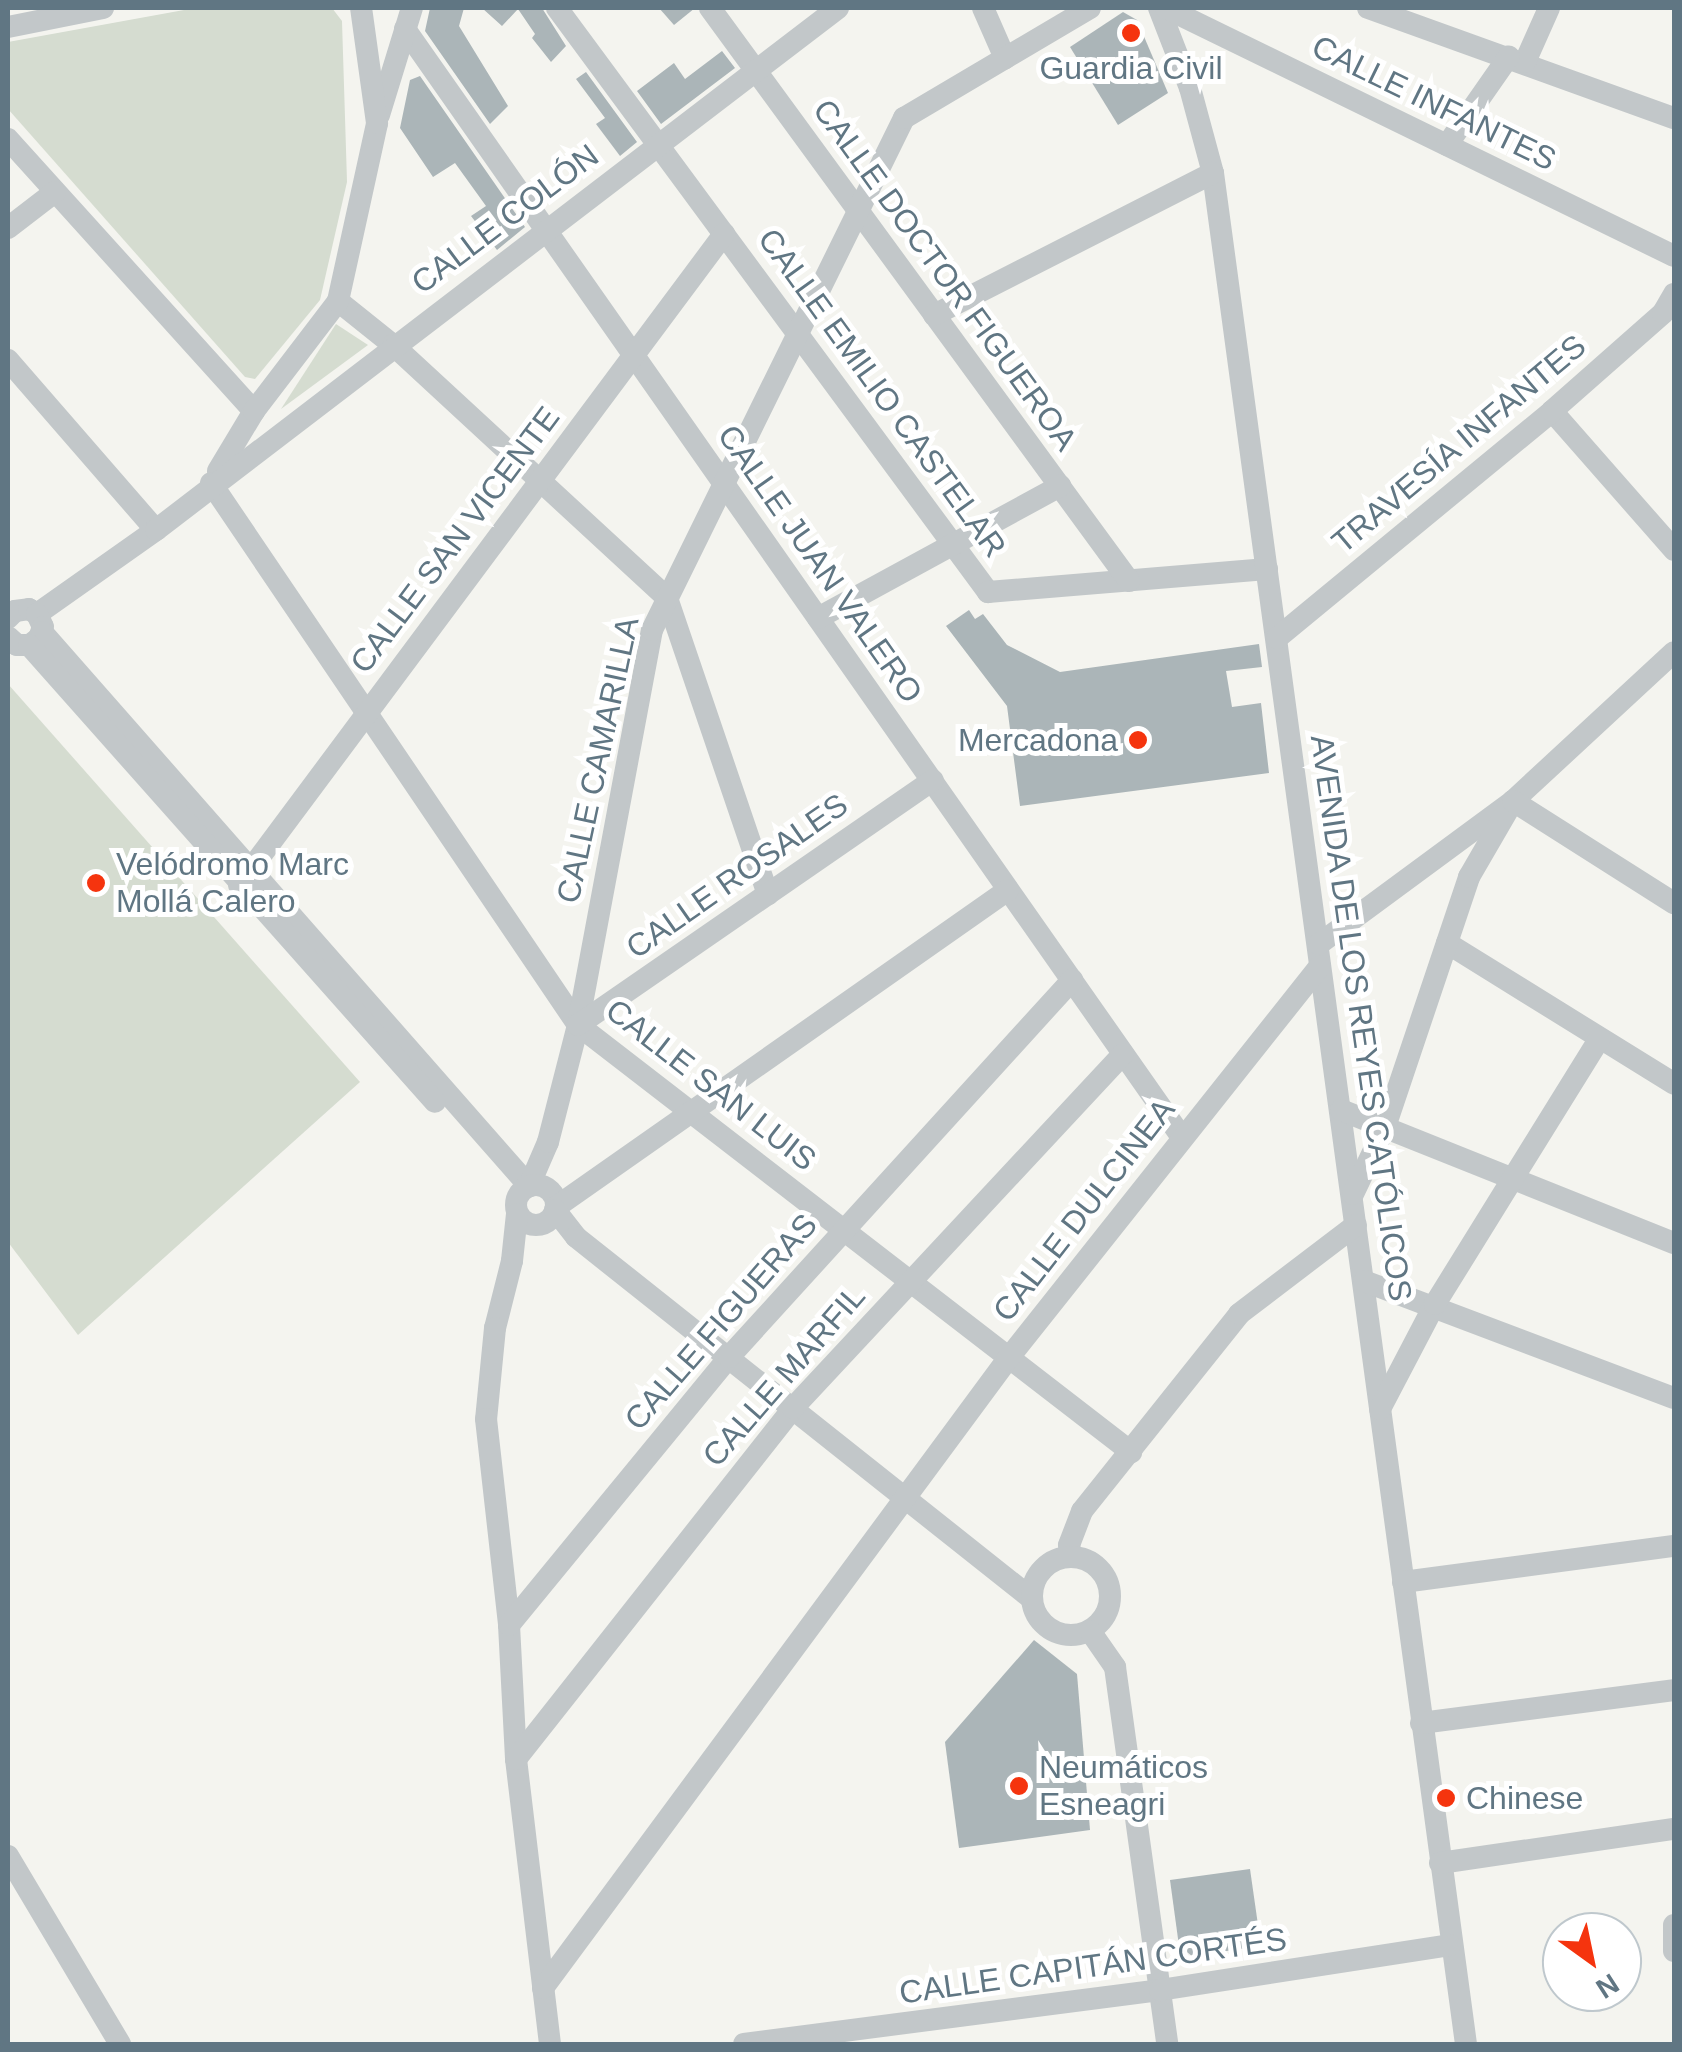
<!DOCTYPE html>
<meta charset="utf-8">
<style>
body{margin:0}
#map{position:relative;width:1682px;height:2052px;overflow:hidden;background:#f4f4ef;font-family:Helvetica,sans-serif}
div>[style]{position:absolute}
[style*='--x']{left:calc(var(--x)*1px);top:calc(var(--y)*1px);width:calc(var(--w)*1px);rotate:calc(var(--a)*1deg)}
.green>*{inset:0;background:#d5dcd0}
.building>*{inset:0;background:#abb5b8}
.minor>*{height:22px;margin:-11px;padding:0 11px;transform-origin:11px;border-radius:11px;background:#c2c7c9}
.minor>.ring{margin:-11px;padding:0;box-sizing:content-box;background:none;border:22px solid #c2c7c9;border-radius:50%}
.dots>*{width:28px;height:28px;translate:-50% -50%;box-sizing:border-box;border:5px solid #fff;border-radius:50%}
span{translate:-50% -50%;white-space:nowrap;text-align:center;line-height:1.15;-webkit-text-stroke:10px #fff;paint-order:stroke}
.poi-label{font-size:32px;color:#607683}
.right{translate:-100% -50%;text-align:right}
.left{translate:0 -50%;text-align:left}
.street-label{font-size:32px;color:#607683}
.frame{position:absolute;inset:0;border:10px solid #607683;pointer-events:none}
.north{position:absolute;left:1542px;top:1912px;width:100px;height:100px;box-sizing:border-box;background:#fff;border:2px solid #bfc8cd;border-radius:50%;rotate:147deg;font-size:28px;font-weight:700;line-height:40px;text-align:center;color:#607683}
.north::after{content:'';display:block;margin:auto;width:35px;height:45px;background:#f5340e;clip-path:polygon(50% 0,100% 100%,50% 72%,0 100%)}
</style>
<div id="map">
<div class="green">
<div style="clip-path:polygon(195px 8px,332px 8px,342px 21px,347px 182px,320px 300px,255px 379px,245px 377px,8px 109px,8px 42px)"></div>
<div style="clip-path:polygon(336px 324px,368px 345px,281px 409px)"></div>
<div style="clip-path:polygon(8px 684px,360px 1082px,78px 1335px,8px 1242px)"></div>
</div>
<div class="building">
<div style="clip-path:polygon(430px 8px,464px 8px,459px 26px,508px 106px,490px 124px,425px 31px)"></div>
<div style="clip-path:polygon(482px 8px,542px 8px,566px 46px,551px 62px,532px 38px,535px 34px,518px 9px,502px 26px)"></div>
<div style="clip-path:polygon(659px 8px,695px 8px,674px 25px)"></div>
<div style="clip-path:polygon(1123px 12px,1137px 20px,1168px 93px,1118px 125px,1070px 47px)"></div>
<div style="clip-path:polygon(722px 51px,735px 68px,661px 124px,637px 91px,674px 63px,685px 79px)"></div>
<div style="clip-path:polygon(586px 72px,637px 142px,620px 156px,596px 124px,605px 118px,576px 79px)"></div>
<div style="clip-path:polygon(420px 76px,525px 227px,497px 250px,471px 216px,486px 206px,455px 163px,433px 177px,400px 128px,410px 80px)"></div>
<div style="clip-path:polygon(969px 610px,975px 619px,983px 614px,1007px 645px,1060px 672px,1259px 644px,1262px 667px,1226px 671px,1232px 707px,1261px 703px,1269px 773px,1020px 806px,1007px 706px,946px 626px)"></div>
<div style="clip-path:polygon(1034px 1640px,1077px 1674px,1090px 1830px,959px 1848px,945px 1742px)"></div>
<div style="clip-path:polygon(1250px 1869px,1261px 1946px,1192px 1956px,1179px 1946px,1170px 1880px)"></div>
</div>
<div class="minor">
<div style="--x:557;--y:8;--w:726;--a:53.57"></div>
<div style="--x:988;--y:592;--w:280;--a:-4.7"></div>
<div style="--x:710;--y:8;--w:710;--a:53.82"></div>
<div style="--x:983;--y:8;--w:55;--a:66.3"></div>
<div style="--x:1159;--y:8;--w:86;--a:68.8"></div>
<div style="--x:1190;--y:88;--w:88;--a:74.9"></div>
<div style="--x:1213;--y:173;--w:1888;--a:82.3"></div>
<div style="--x:1166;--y:8;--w:565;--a:26.02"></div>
<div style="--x:1368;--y:8;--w:325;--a:19.8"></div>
<div style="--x:8;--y:27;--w:97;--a:-11.3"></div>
<div style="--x:405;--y:29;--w:1352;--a:54.97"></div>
<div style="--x:1525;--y:62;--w:59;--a:-66"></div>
<div style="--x:379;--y:115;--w:112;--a:-72.9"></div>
<div style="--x:8;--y:139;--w:367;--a:47.9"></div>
<div style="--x:1447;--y:145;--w:108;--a:-55.1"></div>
<div style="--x:8;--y:228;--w:59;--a:-37.5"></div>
<div style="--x:338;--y:301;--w:70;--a:38.7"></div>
<div style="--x:393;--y:345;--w:373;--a:42.7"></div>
<div style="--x:667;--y:598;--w:313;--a:71.2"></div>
<div style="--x:934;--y:315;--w:313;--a:-27"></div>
<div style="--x:8;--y:360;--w:225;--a:49"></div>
<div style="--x:1552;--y:411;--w:185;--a:48.7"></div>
<div style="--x:218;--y:471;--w:70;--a:-59"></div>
<div style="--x:254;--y:411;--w:138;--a:-52.6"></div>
<div style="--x:338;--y:301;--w:182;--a:-77.6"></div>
<div style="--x:377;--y:123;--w:116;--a:-97.9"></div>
<div style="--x:211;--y:483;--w:655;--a:55.9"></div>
<div style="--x:578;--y:1025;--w:699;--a:37.67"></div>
<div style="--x:37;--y:614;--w:146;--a:-35.2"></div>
<div style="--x:156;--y:530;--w:859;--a:-37.43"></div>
<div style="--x:8;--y:618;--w:10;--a:-45"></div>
<div style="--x:15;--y:611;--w:14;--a:-8"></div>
<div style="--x:29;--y:609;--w:9;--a:32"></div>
<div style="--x:37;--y:614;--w:14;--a:65"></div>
<div style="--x:43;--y:627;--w:12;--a:110"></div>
<div style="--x:39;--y:638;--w:11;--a:142"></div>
<div style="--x:30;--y:645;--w:13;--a:180"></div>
<div style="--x:17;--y:645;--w:12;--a:-138"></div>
<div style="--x:818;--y:618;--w:276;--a:-28.6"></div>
<div style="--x:42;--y:632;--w:738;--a:48.68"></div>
<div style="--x:529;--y:1186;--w:48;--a:-66.6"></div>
<div style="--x:548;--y:1142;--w:121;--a:-75.6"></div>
<div style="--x:578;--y:1025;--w:402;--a:-79.4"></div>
<div style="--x:652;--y:630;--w:571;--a:-63.79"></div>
<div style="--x:904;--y:118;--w:216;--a:-30.6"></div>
<div style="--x:1277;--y:638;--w:357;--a:-39.5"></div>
<div style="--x:1552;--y:411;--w:148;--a:-41.4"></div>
<div style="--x:1663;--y:313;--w:22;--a:-60"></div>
<div style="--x:29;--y:645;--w:611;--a:48.38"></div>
<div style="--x:239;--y:885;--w:812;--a:-53.31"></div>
<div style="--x:1447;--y:943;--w:267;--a:31.8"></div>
<div style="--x:1319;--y:944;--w:241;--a:-36.4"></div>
<div style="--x:1513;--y:801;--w:219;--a:-42.8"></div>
<div style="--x:578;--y:1025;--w:431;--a:-34.6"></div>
<div style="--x:1341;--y:1110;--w:359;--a:21.8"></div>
<div class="ring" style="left:516px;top:1185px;width:18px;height:18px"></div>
<div style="--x:1353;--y:1194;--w:74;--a:-64.5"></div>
<div style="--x:1385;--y:1127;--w:264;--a:-71.4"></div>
<div style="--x:1469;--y:877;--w:88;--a:-59.9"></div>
<div style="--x:1513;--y:801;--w:191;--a:32.4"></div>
<div style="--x:556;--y:1207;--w:552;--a:-35.04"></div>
<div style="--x:555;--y:1210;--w:34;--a:52"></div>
<div style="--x:576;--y:1237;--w:581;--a:38.43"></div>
<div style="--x:517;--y:1214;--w:47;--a:96.1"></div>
<div style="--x:512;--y:1261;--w:69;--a:104.2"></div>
<div style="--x:495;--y:1328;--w:91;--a:95.6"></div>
<div style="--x:486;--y:1419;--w:207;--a:83.6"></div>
<div style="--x:509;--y:1625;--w:134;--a:87"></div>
<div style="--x:516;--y:1759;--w:287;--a:83.2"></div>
<div style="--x:1364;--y:1281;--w:331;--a:20.7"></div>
<div style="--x:1380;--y:1409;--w:119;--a:-62.4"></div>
<div style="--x:1435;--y:1304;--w:312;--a:-58.2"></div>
<div style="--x:1071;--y:1557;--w:12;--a:-99"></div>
<div style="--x:1069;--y:1545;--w:36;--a:-69"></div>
<div style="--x:1082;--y:1511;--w:252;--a:-51.4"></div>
<div style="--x:1239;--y:1314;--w:147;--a:-37.3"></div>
<div class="ring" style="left:1032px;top:1557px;width:56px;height:56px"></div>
<div style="--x:1403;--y:1582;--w:273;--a:-7.6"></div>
<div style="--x:509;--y:1625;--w:347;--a:-50.6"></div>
<div style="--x:729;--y:1357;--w:510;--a:-47.7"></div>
<div style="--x:1090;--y:1631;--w:44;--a:55.2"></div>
<div style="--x:1115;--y:1667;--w:381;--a:82.1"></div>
<div style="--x:1421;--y:1723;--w:255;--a:-7.4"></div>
<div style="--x:516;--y:1759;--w:447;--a:-51.7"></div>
<div style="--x:793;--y:1408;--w:484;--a:-47"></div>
<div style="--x:8;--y:1856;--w:219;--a:59.2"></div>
<div style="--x:1440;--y:1863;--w:236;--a:-8.3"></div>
<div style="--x:1674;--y:1925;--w:26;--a:90"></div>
<div style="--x:543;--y:1988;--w:781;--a:-53.54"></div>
<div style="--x:1007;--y:1360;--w:503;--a:-51.54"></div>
<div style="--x:744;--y:2044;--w:419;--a:-7.4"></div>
<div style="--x:1160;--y:1990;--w:293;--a:-8.8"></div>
</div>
<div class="dots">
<div style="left:1131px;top:33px;background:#f5340e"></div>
<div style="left:1138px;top:740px;background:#f5340e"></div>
<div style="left:96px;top:883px;background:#f5340e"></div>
<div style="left:1019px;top:1786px;background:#f5340e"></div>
<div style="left:1446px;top:1798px;background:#f5340e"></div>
</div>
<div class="poi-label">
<span style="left:1131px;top:68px">Guardia Civil</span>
<span class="right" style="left:1118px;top:740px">Mercadona</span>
<span class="left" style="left:116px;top:883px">Velódromo Marc<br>Mollá Calero</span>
<span class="left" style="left:1039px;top:1786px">Neumáticos<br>Esneagri</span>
<span class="left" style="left:1466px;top:1798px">Chinese</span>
</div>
<div class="street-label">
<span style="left:1434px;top:103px;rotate:26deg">CALLE INFANTES</span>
<span style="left:505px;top:219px;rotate:-37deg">CALLE COLÓN</span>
<span style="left:945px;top:275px;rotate:54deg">CALLE DOCTOR FIGUEROA</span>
<span style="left:882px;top:393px;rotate:54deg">CALLE EMILIO CASTELAR</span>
<span style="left:1459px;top:444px;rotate:-40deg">TRAVESÍA INFANTES</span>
<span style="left:455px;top:540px;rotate:-53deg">CALLE SAN VICENTE</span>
<span style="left:820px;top:564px;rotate:55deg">CALLE JUAN VALERO</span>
<span style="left:598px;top:760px;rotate:-78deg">CALLE CAMARILLA</span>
<span style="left:737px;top:876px;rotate:-35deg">CALLE ROSALES</span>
<span style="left:1361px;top:1018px;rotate:82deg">AVENIDA DE LOS REYES CATÓLICOS</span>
<span style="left:711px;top:1085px;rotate:38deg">CALLE SAN LUIS</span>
<span style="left:1084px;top:1210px;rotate:-52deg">CALLE DULCINEA</span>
<span style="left:721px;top:1322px;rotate:-49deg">CALLE FIGUERAS</span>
<span style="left:784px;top:1376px;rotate:-49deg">CALLE MARFIL</span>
<span style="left:1093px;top:1966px;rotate:-8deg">CALLE CAPITÁN CORTÉS</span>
</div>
<div class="frame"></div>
<div class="north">N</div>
</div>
